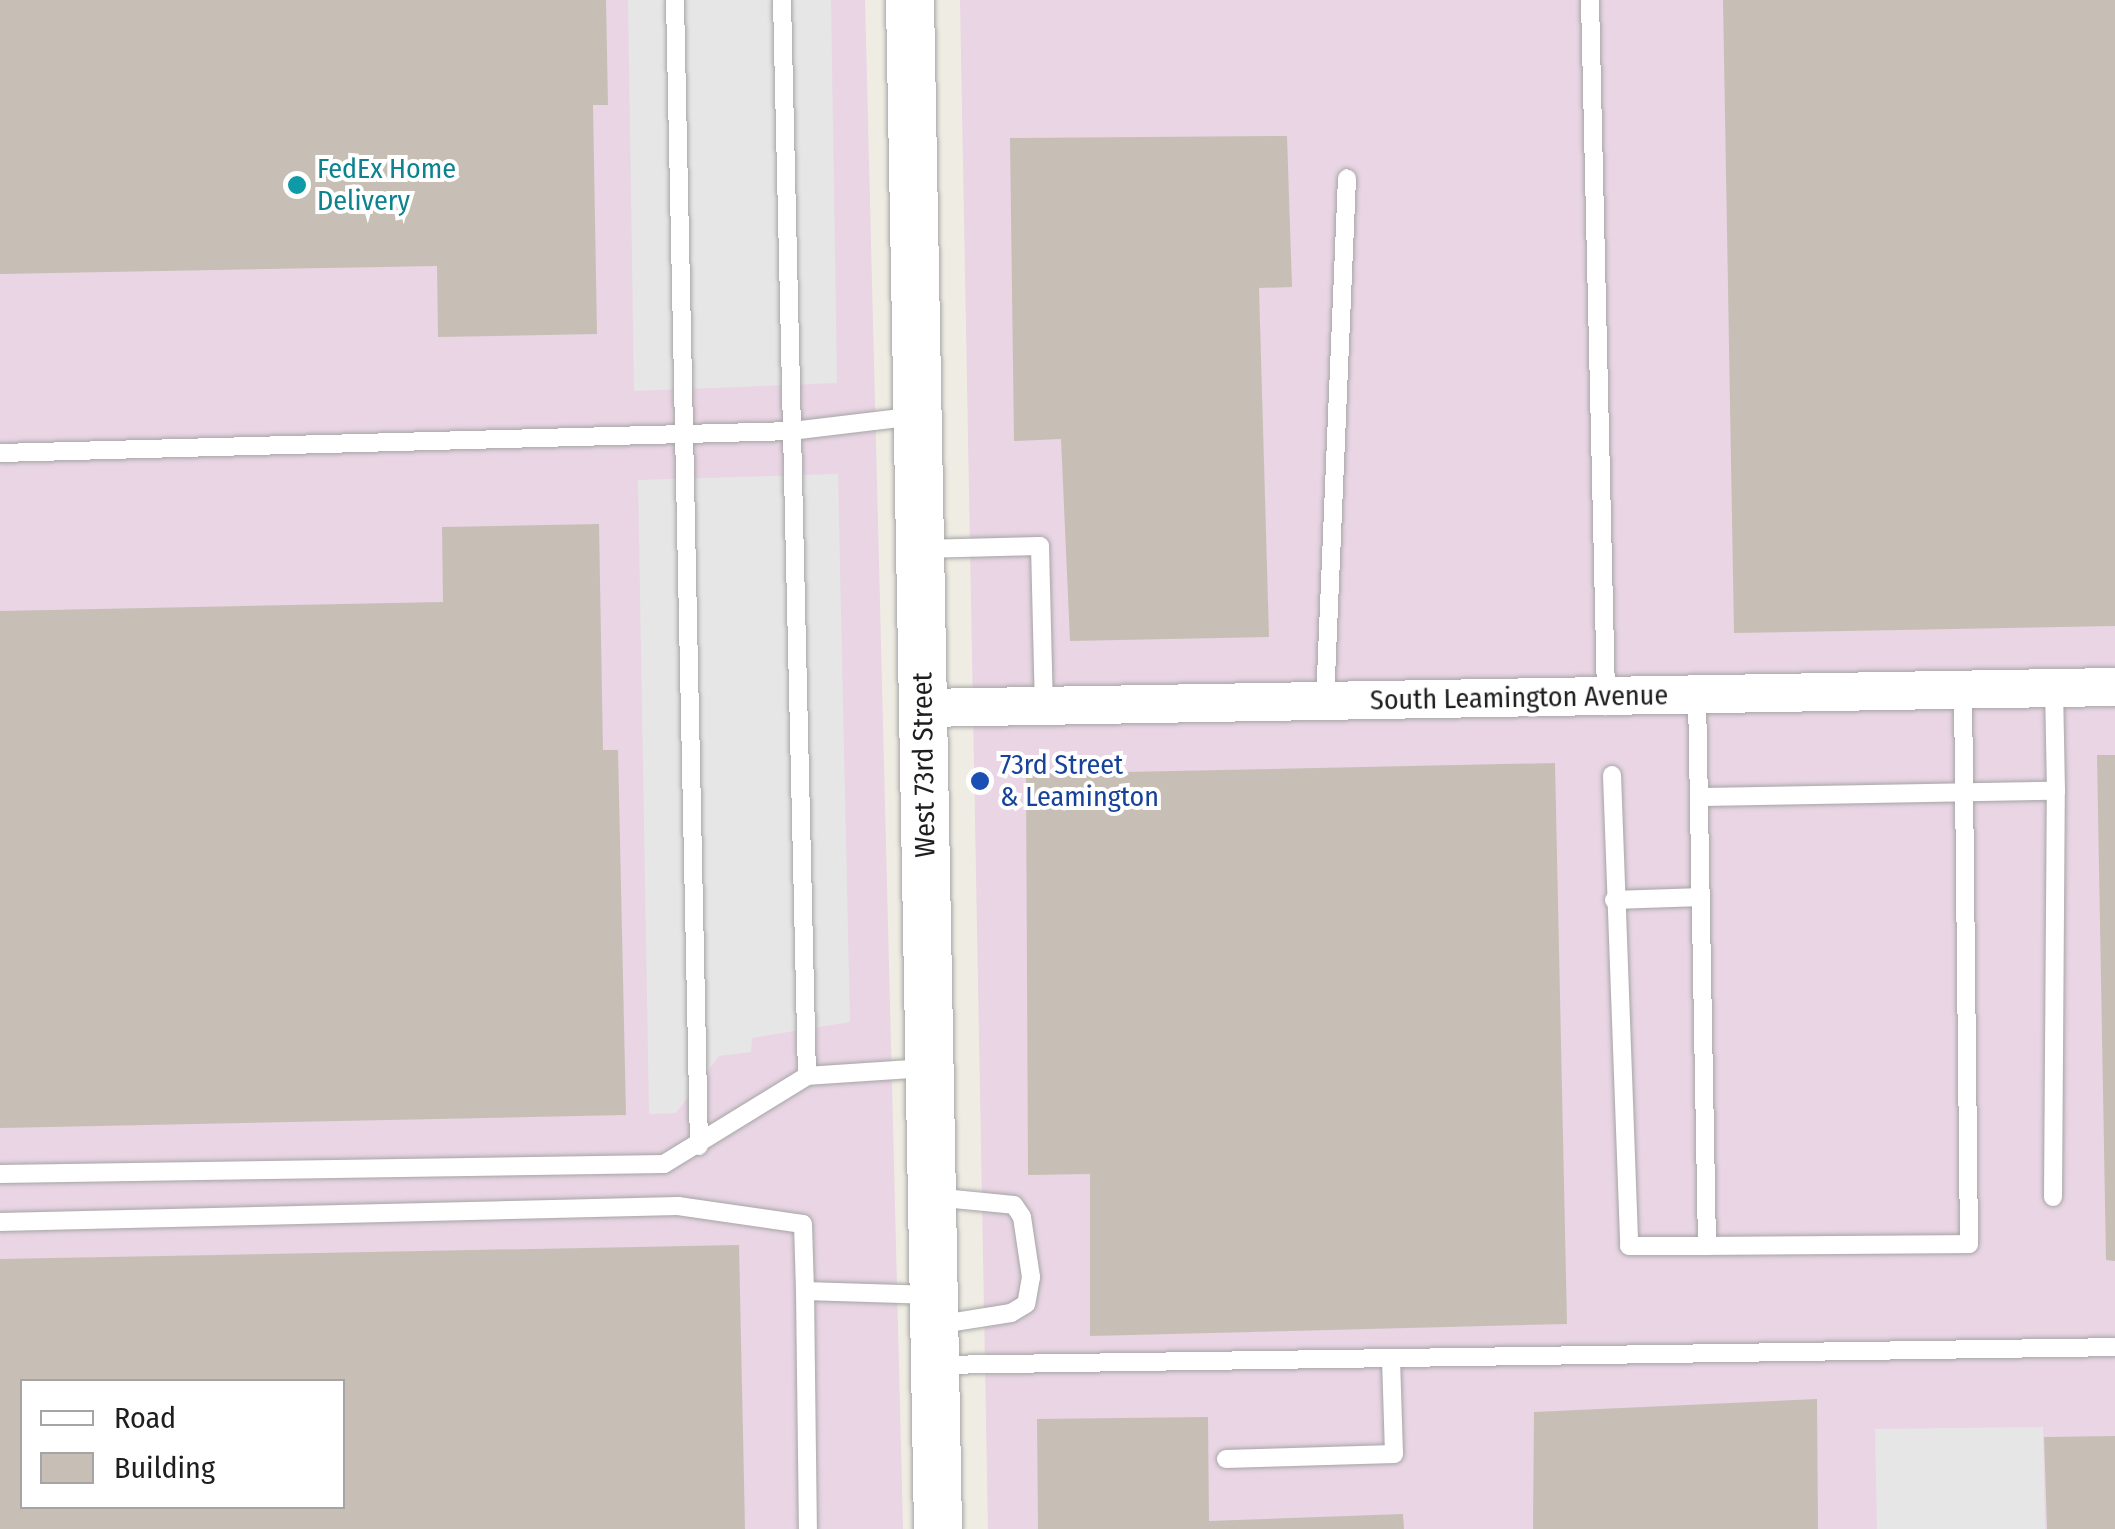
<!DOCTYPE html>
<style>
body{margin:0}
#map{position:relative;width:2115px;height:1529px;overflow:hidden;background:#efece3;font-family:"Fira Sans Condensed",sans-serif}
div>[style]{position:absolute}
[style*='--x']{left:calc(var(--x)*1px);top:calc(var(--y)*1px);width:calc(var(--w)*1px);rotate:calc(var(--a)*1deg)}
.industrial>*{inset:0;background:#e9d5e4}
.parking>*{inset:0;background:#e6e6e6}
.building>*{inset:0;background:#c7bfb6}
.roads{filter:drop-shadow(0 0 2px #a5a5a5) drop-shadow(0 0 2px #a5a5a5)}
.service>*{height:18px;margin:-9px;padding:0 9px;transform-origin:9px;border-radius:9px;background:#fff}
.minor>*{height:38px;margin:-19px;padding:0 19px;transform-origin:19px;border-radius:19px;background:#fff}
.tertiary>*{height:48px;margin:-24px;padding:0 24px;transform-origin:24px;border-radius:24px;background:#fff}
.dots>*{width:28px;height:28px;translate:-50% -50%;box-sizing:border-box;border:5px solid #fff;border-radius:50%}
span{translate:-50% -50%;white-space:nowrap;text-align:center;line-height:1.15;-webkit-text-stroke:8px #fff;paint-order:stroke}
.culture-label{font-size:28px;color:#0d838f}
.left{translate:0 -50%;text-align:left}
.street-label{font-size:28px;color:#1e1e1e}
.transit-label{font-size:28px;color:#164399}
.legend{position:absolute;left:20px;top:1379px;width:325px;height:130px;box-sizing:border-box;background:#fff;border:2px solid #a5a5a5;margin:0;padding:12px 18px;list-style:none;font-size:30px;color:#1e1e1e}
.legend li{display:flex;align-items:center;gap:20px;height:50px}
.legend b{width:50px;border:2px solid #a5a5a5}
</style>
<div id="map">
<div class="industrial">
<div style="clip-path:polygon(evenodd,0 0,865px 0,903px 1529px,0 1529px,0 0,22px 1382px,342px 1382px,342px 1506px,22px 1506px,22px 1382px)"></div>
<div style="clip-path:polygon(960px 0,2115px 0,2115px 1529px,988px 1529px)"></div>
</div>
<div class="parking">
<div style="clip-path:polygon(628px 0,831px 0,837px 383px,634px 391px)"></div>
<div style="clip-path:polygon(838px 474px,850px 1022px,752px 1038px,751px 1052px,719px 1056px,676px 1113px,649px 1114px,638px 480px)"></div>
<div style="clip-path:polygon(2043px 1427px,2045px 1529px,1877px 1529px,1875px 1429px)"></div>
</div>
<div class="building">
<div style="clip-path:polygon(0 0,606px 0,608px 105px,593px 105px,597px 334px,438px 337px,437px 266px,0 274px)"></div>
<div style="clip-path:polygon(1723px 0,2115px 0,2115px 626px,1734px 633px)"></div>
<div style="clip-path:polygon(1287px 136px,1292px 287px,1259px 288px,1269px 637px,1070px 641px,1061px 439px,1014px 441px,1010px 138px)"></div>
<div style="clip-path:polygon(599px 524px,603px 750px,618px 750px,626px 1115px,0 1128px,0 611px,443px 602px,442px 527px)"></div>
<div style="clip-path:polygon(2097px 755px,2115px 755px,2115px 1261px,2106px 1260px)"></div>
<div style="clip-path:polygon(1555px 763px,1567px 1324px,1090px 1336px,1090px 1174px,1028px 1175px,1026px 774px)"></div>
<div style="clip-path:polygon(evenodd,739px 1245px,745px 1529px,0 1529px,0 1259px,739px 1245px,22px 1382px,342px 1382px,342px 1506px,22px 1506px,22px 1382px)"></div>
<div style="clip-path:polygon(1817px 1399px,1818px 1529px,1533px 1529px,1534px 1412px)"></div>
<div style="clip-path:polygon(1208px 1417px,1209px 1521px,1403px 1514px,1404px 1529px,1038px 1529px,1037px 1419px)"></div>
<div style="clip-path:polygon(2115px 1436px,2115px 1529px,2047px 1529px,2044px 1437px)"></div>
</div>
<div class="roads">
<div class="service">
<div style="--x:675;--y:0;--w:1146;--a:88.8"></div>
<div style="--x:782;--y:0;--w:1076;--a:88.67"></div>
<div style="--x:1590;--y:0;--w:696;--a:88.68"></div>
<div style="--x:0;--y:453;--w:791;--a:-1.59"></div>
<div style="--x:791;--y:431;--w:127;--a:-6.8"></div>
<div style="--x:920;--y:549;--w:120;--a:-1.4"></div>
<div style="--x:1040;--y:546;--w:160;--a:88.6"></div>
<div style="--x:1325;--y:701;--w:523;--a:-87.59"></div>
<div style="--x:1612;--y:775;--w:471;--a:87.9"></div>
<div style="--x:1629;--y:1246;--w:78;--a:0"></div>
<div style="--x:1707;--y:1246;--w:551;--a:-91.04"></div>
<div style="--x:1699;--y:797;--w:357;--a:-1"></div>
<div style="--x:2056;--y:791;--w:103;--a:-91.1"></div>
<div style="--x:1614;--y:900;--w:87;--a:-2"></div>
<div style="--x:0;--y:1174;--w:664;--a:-0.86"></div>
<div style="--x:664;--y:1164;--w:168;--a:-31.6"></div>
<div style="--x:807;--y:1076;--w:122;--a:-3.8"></div>
<div style="--x:933;--y:1197;--w:81;--a:5.6"></div>
<div style="--x:1014;--y:1205;--w:14;--a:56"></div>
<div style="--x:1022;--y:1217;--w:61;--a:81.5"></div>
<div style="--x:1031;--y:1277;--w:27;--a:100"></div>
<div style="--x:1026;--y:1304;--w:17;--a:149"></div>
<div style="--x:1011;--y:1313;--w:77;--a:171"></div>
<div style="--x:2053;--y:1197;--w:406;--a:-89.6"></div>
<div style="--x:0;--y:1222;--w:678;--a:-1.35"></div>
<div style="--x:678;--y:1206;--w:126;--a:8.2"></div>
<div style="--x:803;--y:1224;--w:67;--a:88.3"></div>
<div style="--x:805;--y:1291;--w:128;--a:1.8"></div>
<div style="--x:1707;--y:1246;--w:262;--a:-0.4"></div>
<div style="--x:1969;--y:1244;--w:554;--a:-90.62"></div>
<div style="--x:805;--y:1291;--w:238;--a:89.3"></div>
<div style="--x:936;--y:1365;--w:1179;--a:-0.87"></div>
<div style="--x:1226;--y:1459;--w:168;--a:-1.7"></div>
<div style="--x:1394;--y:1454;--w:94;--a:-91.8"></div>
</div>
<div class="minor">
<div style="--x:923;--y:708;--w:1192;--a:-1.01"></div>
</div>
<div class="tertiary">
<div style="--x:910;--y:0;--w:1529;--a:88.95"></div>
</div>
</div>
<div class="dots">
<div style="left:297px;top:185px;background:#0f9aa8"></div>
<div style="left:980px;top:781px;background:#1a4fb4"></div>
</div>
<div class="culture-label">
<span class="left" style="left:317px;top:185px">FedEx Home<br>Delivery</span>
</div>
<div class="street-label">
<span style="left:1519px;top:698px;rotate:-1deg">South Leamington Avenue</span>
<span style="left:924px;top:765px;rotate:-91deg">West 73rd Street</span>
</div>
<div class="transit-label">
<span class="left" style="left:1000px;top:781px">73rd Street<br>&amp; Leamington</span>
</div>
<ul class="legend">
<li><b style="height:12px;background:#fff"></b>Road</li>
<li><b style="height:28px;background:#c7bfb6"></b>Building</li>
</ul>
</div>
